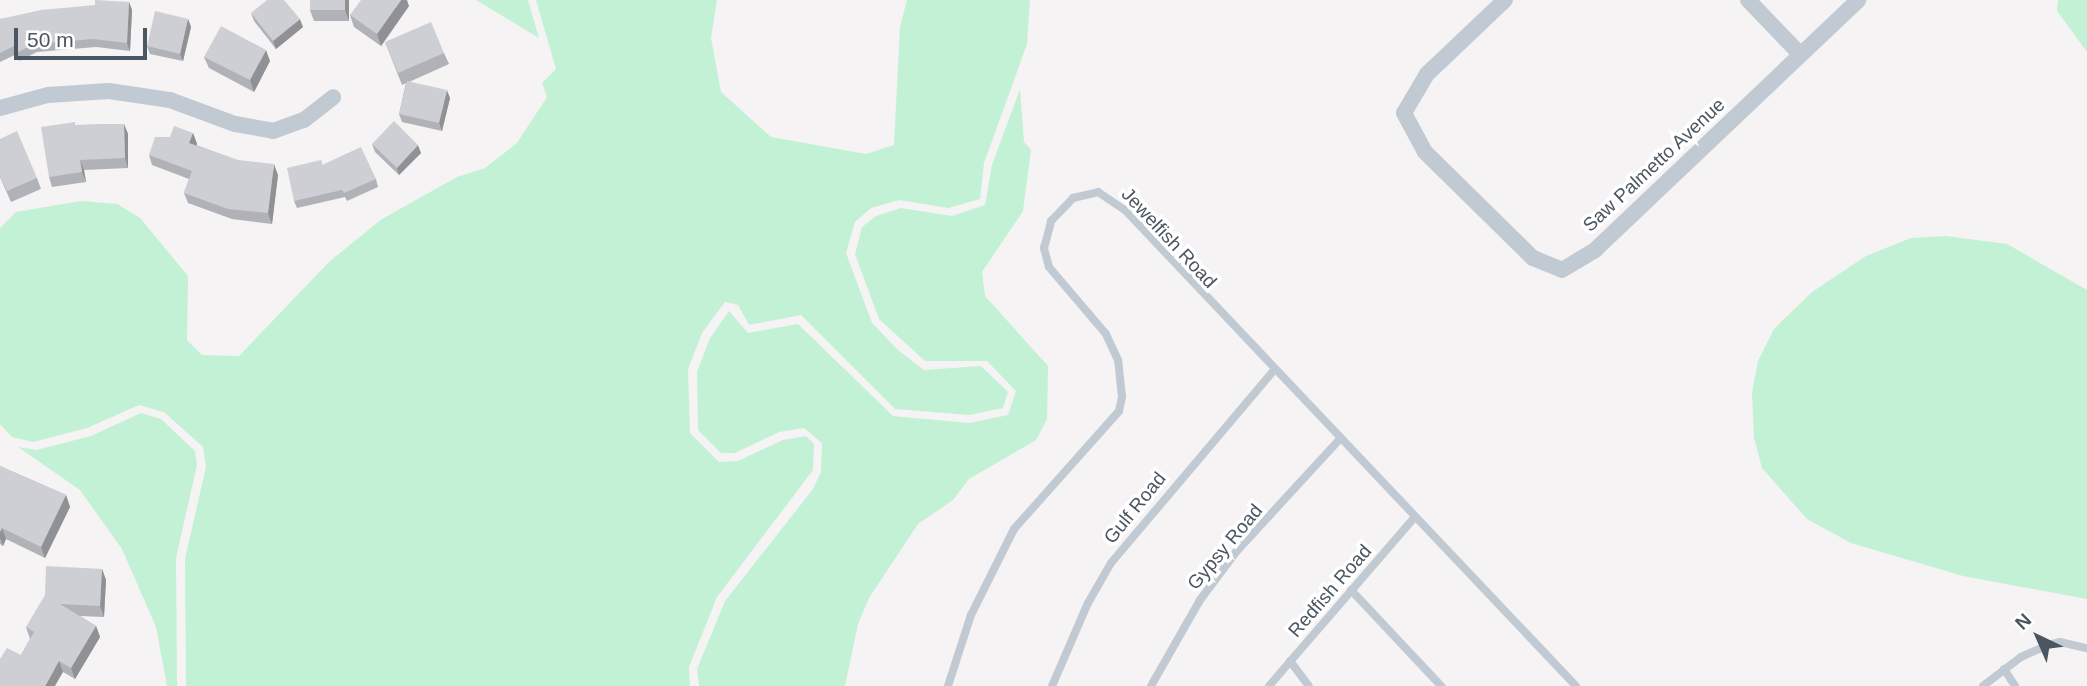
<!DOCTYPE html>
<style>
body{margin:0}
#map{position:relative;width:2087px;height:686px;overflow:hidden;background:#f5f3f3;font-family:Helvetica,sans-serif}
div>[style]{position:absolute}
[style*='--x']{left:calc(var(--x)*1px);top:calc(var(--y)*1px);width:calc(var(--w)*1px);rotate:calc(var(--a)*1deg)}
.green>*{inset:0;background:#c3f1d5}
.service>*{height:8px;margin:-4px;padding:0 4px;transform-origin:4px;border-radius:4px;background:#c1cad2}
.minor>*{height:16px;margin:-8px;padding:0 8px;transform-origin:8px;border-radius:8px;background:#c1cad2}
.wall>*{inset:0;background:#b0b2b7}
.shaded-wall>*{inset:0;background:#909195}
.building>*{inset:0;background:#cdcfd5}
span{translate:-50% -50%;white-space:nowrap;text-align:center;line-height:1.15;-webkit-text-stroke:7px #fff;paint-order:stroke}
.street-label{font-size:19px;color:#4a5661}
.north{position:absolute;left:2003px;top:602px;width:70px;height:70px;-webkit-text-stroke:5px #fff;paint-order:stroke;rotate:316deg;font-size:19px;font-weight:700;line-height:28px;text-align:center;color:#4a5661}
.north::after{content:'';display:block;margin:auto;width:24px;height:32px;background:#4a5661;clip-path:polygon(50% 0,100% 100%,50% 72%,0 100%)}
.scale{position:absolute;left:14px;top:28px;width:133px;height:32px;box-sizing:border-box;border:4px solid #4a5661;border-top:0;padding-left:9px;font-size:21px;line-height:24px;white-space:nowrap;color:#4a5661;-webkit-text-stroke:5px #fff;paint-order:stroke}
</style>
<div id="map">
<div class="green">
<div style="clip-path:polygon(476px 0,528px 0,539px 38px)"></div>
<div style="clip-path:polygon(536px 0,717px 0,711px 38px,721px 92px,771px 137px,866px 154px,894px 145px,900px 27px,907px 0,1030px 0,1027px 44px,984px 163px,980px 199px,948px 208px,899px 200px,871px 208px,855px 222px,846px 253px,872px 323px,898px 350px,924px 370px,981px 366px,1008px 392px,1003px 408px,969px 415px,895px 409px,801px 315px,749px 325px,738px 305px,725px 302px,702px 333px,688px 369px,690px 433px,719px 462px,738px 461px,783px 440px,806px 436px,814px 444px,813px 470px,717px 597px,689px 667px,690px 686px,186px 686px,185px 559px,206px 467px,203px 447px,164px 412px,139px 405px,87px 428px,33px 442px,12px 437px,0 424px,0 228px,16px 212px,81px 201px,117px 204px,140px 218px,188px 276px,187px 340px,202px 355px,239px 356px,330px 261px,382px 219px,457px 177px,485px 168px,517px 143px,547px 97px,542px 83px,556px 69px)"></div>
<div style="clip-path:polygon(2058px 0,2087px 0,2087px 52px,2057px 11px)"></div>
<div style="clip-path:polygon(1020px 89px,1024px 142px,1031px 150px,1023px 211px,982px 272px,985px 296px,1048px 366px,1047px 419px,1036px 440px,969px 479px,953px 500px,918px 524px,869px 598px,858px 624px,845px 686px,699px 686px,697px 669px,725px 601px,813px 489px,821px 472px,822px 443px,804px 428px,779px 432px,735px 453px,721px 453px,698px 430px,697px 372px,710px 338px,729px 311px,748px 333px,798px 324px,893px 416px,969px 423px,1008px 415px,1016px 391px,987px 361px,925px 361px,879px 319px,855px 254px,862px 227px,876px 216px,901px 208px,952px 216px,985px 205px,992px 165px)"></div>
<div style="clip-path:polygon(1946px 236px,2007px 244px,2087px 290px,2087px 599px,1963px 576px,1851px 543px,1807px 519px,1762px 468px,1754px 438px,1752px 393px,1758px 361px,1774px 329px,1812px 292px,1866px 256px,1911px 238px)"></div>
<div style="clip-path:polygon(141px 413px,161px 419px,195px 451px,197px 465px,176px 558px,177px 686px,167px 686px,156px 627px,122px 549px,80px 490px,18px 447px,36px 450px,91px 436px)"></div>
</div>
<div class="service">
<div style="--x:1351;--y:590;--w:132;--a:46.8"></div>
<div style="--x:1290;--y:661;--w:31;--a:53"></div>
<div style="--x:2004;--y:669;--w:20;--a:57"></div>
<div style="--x:948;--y:686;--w:75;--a:-72.1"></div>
<div style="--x:971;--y:615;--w:96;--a:-63.4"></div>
<div style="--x:1014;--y:529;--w:158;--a:-48.3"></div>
<div style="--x:1119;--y:411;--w:14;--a:-78"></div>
<div style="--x:1122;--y:397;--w:37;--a:-96"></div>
<div style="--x:1118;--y:360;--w:29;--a:-115"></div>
<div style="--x:1106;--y:334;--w:88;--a:-130.4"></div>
<div style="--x:1049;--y:267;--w:20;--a:-105"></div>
<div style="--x:1044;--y:248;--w:28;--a:-75"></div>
<div style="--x:1051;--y:221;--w:32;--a:-46"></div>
<div style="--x:1073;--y:198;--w:26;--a:-13"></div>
<div style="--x:1098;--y:192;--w:34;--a:34"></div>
<div style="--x:1126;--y:211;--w:654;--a:46.55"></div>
<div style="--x:1052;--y:686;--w:90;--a:-66.6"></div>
<div style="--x:1088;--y:603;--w:46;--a:-60.1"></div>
<div style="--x:1111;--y:563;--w:251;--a:-49.8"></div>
<div style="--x:1151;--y:686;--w:99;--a:-60.3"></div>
<div style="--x:1200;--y:600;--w:60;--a:-53.1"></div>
<div style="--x:1236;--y:552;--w:152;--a:-47.4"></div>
<div style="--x:1269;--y:686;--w:223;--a:-49.2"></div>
<div style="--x:1983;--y:686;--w:48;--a:-37.3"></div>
<div style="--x:2021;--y:657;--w:30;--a:-24"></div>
<div style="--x:2048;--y:645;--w:12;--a:-14"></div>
<div style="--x:2060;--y:642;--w:28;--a:13"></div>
</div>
<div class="minor">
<div style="--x:1505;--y:0;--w:108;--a:136.5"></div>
<div style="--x:1427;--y:74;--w:45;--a:120.5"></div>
<div style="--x:1404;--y:113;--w:44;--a:61.7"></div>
<div style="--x:1425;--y:152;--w:151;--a:44.5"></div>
<div style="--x:1533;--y:258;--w:31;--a:22"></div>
<div style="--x:1562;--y:270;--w:39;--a:-31"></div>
<div style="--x:1595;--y:250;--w:363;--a:-43.5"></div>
<div style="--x:1748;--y:0;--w:76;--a:46.1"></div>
<div style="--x:0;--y:108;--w:50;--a:-15.2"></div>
<div style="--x:48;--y:95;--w:61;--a:-3.8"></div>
<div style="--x:109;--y:91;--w:62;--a:8.4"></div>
<div style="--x:170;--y:100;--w:69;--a:20.3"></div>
<div style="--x:235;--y:124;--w:39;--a:10"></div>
<div style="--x:273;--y:131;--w:33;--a:-20"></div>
<div style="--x:304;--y:120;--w:37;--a:-38"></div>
</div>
<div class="wall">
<div style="clip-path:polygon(310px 0,349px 0,349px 21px,314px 21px,310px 10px)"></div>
<div style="clip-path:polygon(129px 2px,132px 10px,130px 51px,96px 47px,37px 52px,19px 61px,17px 54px,0 62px,0 19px)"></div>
<div style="clip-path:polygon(409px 6px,381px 46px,354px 27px,350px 15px)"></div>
<div style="clip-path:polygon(251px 13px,303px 27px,276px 49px,254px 21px)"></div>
<div style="clip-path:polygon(188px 19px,191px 27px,183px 61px,150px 54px,147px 46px)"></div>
<div style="clip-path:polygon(385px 42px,444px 53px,449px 64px,409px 82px,450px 98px,442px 131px,402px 122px,399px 114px,406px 83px,402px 85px)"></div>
<div style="clip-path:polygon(204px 57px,270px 61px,254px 92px,209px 68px)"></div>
<div style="clip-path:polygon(124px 124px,128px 134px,128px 168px,84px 170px,86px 182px,52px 187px,49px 177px,76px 125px)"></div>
<div style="clip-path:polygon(193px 133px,197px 144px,196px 145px,278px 175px,272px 224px,232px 219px,188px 203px,184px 193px,189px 179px,152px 165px,149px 155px)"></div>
<div style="clip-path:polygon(0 139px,37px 178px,41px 189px,11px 202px,0 177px)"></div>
<div style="clip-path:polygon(372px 144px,421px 153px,399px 175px,375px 152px)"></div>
<div style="clip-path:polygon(321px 160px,322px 165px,376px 179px,378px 187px,347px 201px,345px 197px,297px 208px,294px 201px)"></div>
<div style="clip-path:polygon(0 466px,66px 495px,70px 507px,45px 558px,6px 539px,3px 546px,0 544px)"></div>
<div style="clip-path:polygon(102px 569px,106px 580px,104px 617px,80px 616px,96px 626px,100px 637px,75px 679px,63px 672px,21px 655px,30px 639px,26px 627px)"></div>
</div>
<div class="shaded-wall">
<div style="clip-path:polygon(345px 0,349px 0,349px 21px,345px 10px)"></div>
<div style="clip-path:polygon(401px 0,407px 0,409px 6px,381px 46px,377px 34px)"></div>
<div style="clip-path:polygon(129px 2px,132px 10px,130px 51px,127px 43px)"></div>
<div style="clip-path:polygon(188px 19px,191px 27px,183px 61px,180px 54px)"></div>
<div style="clip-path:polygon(300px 19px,303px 27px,276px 49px,273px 41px)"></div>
<div style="clip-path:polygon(266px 50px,270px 61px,254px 92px,250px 80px)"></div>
<div style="clip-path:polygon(447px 90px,450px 98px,442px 131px,439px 123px)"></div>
<div style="clip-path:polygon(124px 124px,128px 134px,128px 168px,125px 158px)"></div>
<div style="clip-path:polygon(193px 133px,197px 144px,193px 153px,189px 143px)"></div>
<div style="clip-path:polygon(418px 145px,421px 153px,399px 175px,397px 168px)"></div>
<div style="clip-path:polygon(80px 160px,84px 170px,86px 182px,82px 172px)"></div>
<div style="clip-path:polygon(274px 164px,278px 175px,272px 224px,268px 213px)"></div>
<div style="clip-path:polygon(66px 495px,70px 507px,45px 558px,41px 547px)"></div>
<div style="clip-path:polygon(2px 528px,6px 539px,3px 546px,0 538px,0 532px)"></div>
<div style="clip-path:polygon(102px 569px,106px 580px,104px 617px,100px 606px)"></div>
<div style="clip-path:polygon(96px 626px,100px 637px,75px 679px,71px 668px)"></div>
<div style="clip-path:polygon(59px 661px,63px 672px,55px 686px,45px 686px)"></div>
</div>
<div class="building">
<div style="clip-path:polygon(95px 0,129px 2px,127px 43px,93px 39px,34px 44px,16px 53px,14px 46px,0 53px,0 19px,41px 10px,95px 5px)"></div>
<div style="clip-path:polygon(267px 0,284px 0,300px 19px,273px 41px,251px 13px)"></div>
<div style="clip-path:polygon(310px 0,345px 0,345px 10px,310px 10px)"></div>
<div style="clip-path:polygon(361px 0,401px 0,377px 34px,350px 15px)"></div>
<div style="clip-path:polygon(155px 11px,188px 19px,180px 54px,147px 46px)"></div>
<div style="clip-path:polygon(431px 22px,444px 53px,398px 73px,385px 42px)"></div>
<div style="clip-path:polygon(221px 26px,266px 50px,250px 80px,204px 57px)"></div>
<div style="clip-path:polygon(407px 81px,447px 90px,439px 123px,399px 114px)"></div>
<div style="clip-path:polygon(394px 121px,418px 145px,397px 168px,372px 144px)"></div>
<div style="clip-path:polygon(75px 122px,75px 125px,124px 124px,125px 158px,80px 160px,82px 172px,49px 177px,41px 127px)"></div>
<div style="clip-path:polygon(174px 126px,193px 133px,189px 143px,238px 160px,274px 164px,268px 213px,228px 209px,184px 193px,192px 171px,149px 155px,155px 137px,170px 137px)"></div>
<div style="clip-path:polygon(17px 131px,37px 178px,7px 191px,0 176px,0 139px)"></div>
<div style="clip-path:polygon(361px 147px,376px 179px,344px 193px,342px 190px,294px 201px,287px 168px,321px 160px,322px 165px)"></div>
<div style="clip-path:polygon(0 466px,66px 495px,41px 547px,2px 528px,0 532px)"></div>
<div style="clip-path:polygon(46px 566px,102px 569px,100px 606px,60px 604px,96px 626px,71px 668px,59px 661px,45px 686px,0 686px,0 659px,7px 648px,21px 655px,34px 632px,26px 627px,45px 595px)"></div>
</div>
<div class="street-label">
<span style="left:1654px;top:165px;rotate:-43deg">Saw Palmetto Avenue</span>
<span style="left:1169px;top:238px;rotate:47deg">Jewelfish Road</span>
<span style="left:1135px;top:508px;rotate:-51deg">Gulf Road</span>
<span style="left:1225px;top:547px;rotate:-50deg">Gypsy Road</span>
<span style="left:1330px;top:591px;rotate:-49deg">Redfish Road</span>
</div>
<div class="north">N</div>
<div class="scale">50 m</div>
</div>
